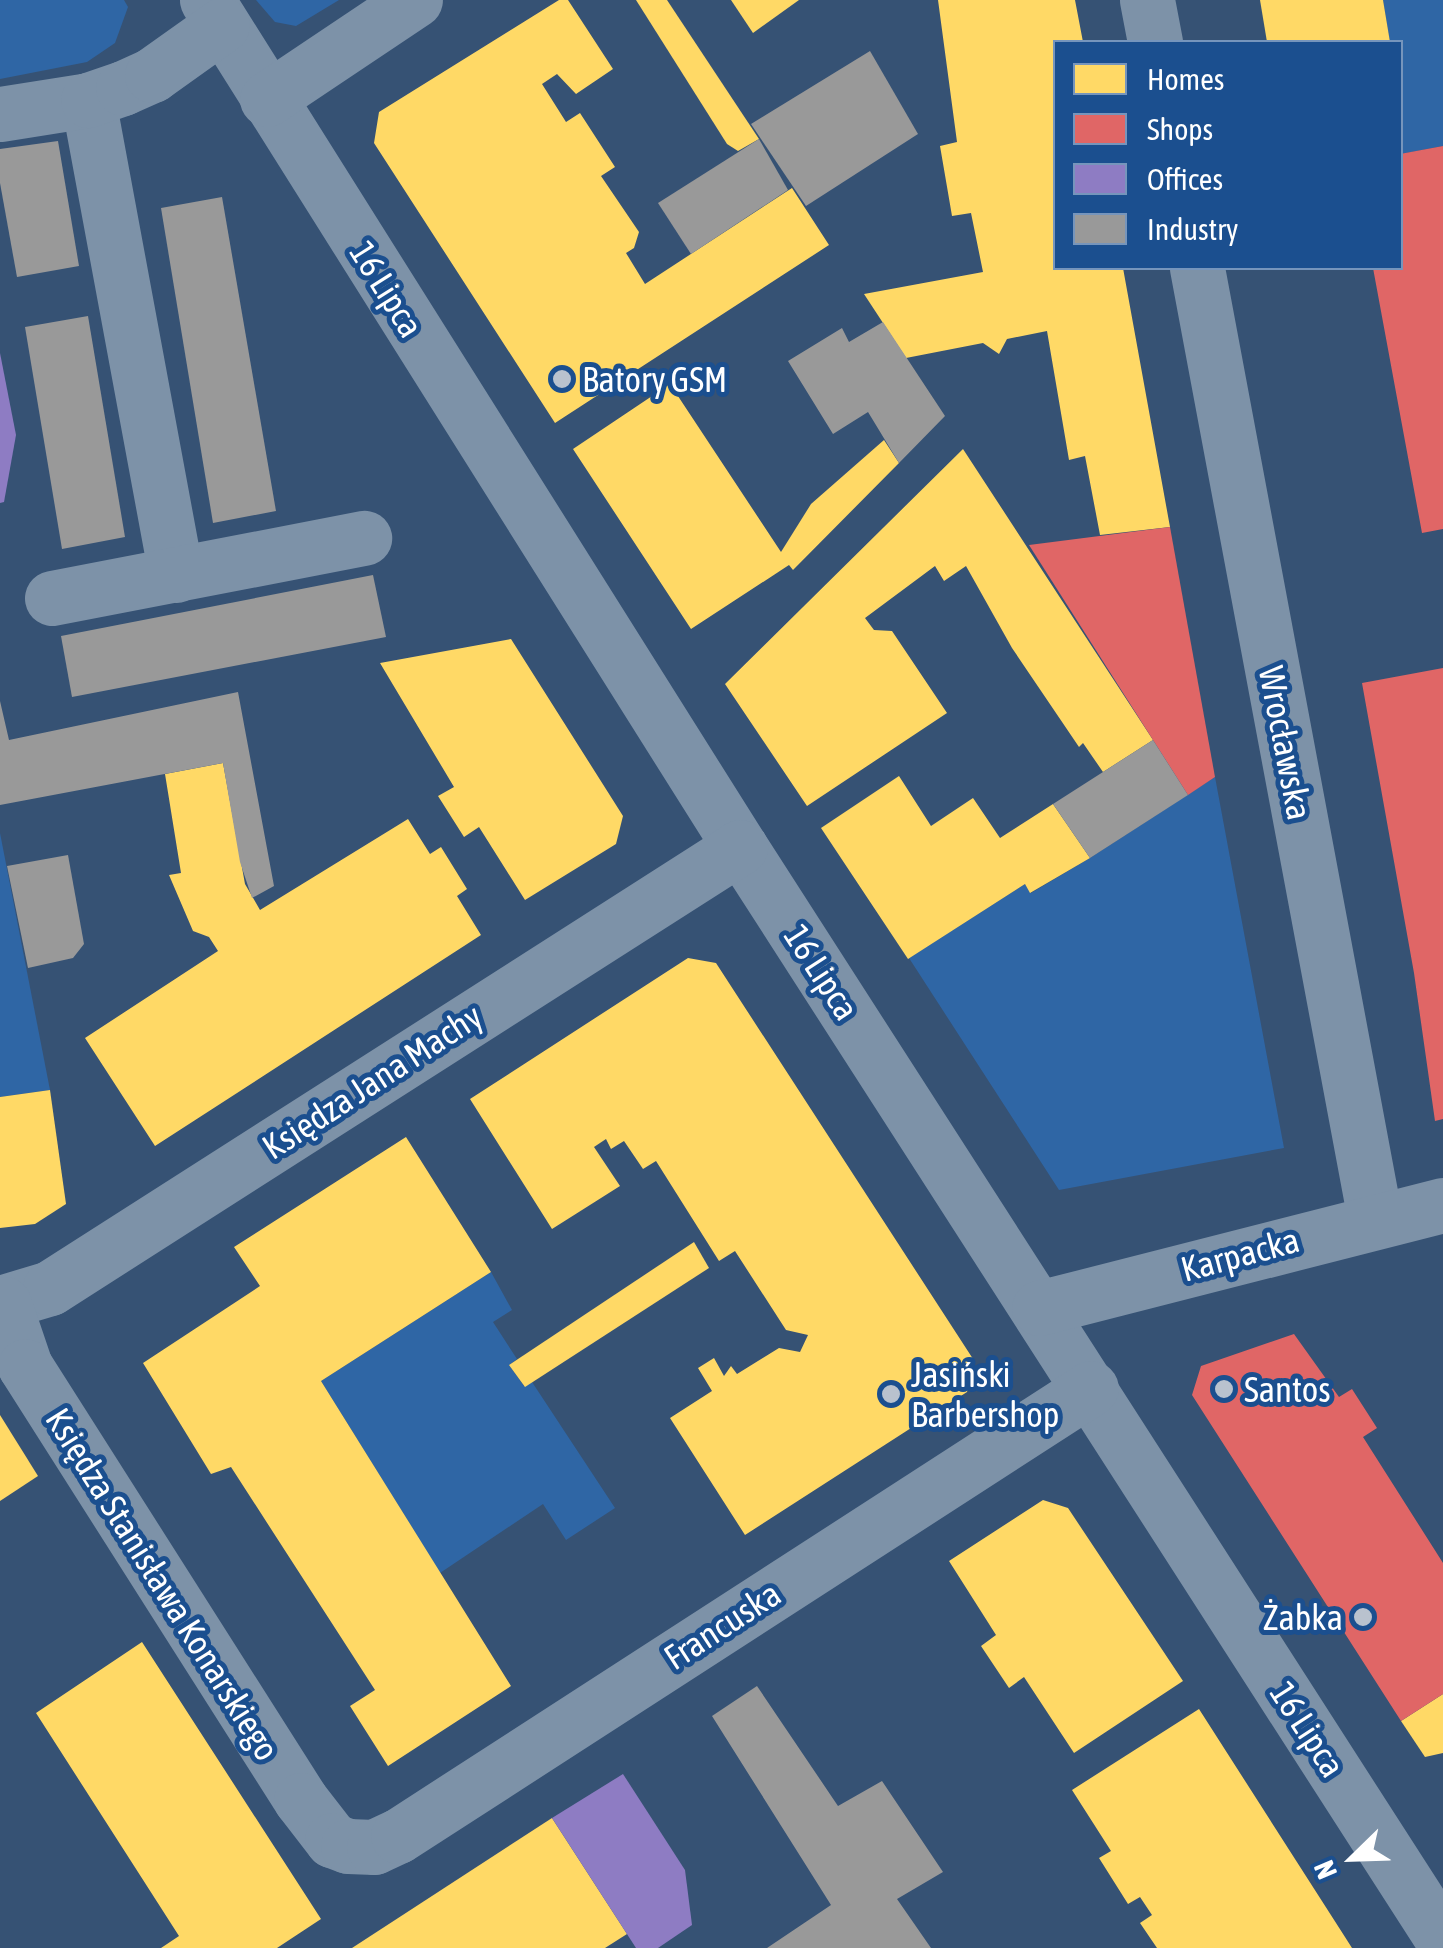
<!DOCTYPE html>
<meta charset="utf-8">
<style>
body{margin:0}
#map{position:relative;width:1443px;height:1948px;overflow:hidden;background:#365274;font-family:"Asap Condensed",sans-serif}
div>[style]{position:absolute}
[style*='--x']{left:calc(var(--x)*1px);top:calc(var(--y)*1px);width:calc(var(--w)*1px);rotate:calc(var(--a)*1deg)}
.green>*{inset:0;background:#2f66a5}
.homes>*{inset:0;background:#ffd966}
.shops>*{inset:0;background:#e06666}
.offices>*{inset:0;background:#8e7cc3}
.industry>*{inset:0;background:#999}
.minor>*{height:55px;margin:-27.5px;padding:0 27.5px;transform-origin:27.5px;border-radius:27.5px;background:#7d92a8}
.dots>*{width:28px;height:28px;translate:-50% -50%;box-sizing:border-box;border:5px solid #1b4f8f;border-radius:50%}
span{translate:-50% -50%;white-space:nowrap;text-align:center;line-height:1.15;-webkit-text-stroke:10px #1b4f8f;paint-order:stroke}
.street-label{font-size:35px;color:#fff}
.poi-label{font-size:35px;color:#fff}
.left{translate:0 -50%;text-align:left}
.right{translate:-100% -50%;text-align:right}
.legend{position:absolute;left:1053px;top:40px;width:350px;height:230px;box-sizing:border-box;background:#1b4f8f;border:2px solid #7695bc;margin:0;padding:12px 18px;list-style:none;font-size:30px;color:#fff}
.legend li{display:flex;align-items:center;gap:20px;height:50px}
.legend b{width:50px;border:2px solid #7695bc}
.north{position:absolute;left:1303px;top:1808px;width:100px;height:100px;-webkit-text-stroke:8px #1b4f8f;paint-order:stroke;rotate:247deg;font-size:28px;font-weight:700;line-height:40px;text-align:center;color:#fff}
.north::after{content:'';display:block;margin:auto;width:35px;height:45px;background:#fff;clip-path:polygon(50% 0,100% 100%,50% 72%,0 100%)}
</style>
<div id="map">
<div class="green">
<div style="clip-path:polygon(0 0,124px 0,128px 7px,115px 43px,87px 62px,0 79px)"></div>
<div style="clip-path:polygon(256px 0,339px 0,296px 26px,275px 22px)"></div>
<div style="clip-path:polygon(1383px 0,1443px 0,1443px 146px,1401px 154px,1400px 42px,1390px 42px)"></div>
<div style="clip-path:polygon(1215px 777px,1284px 1148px,1059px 1190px,909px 958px,1025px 884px,1031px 893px,1090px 858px)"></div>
<div style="clip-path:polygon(0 833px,50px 1090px,0 1097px)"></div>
<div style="clip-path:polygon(491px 1272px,512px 1310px,493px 1322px,517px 1359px,509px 1365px,524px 1386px,532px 1382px,615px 1508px,566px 1540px,543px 1504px,440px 1573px,321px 1381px)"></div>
</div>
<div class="homes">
<div style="clip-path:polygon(559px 0,568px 0,613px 69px,576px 94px,557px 74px,542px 84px,566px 122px,580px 113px,615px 167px,601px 176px,639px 232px,634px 248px,626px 253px,645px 284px,792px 188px,829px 245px,555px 423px,374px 143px,379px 112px)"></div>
<div style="clip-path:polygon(636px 0,667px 0,759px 139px,738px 151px,727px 144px)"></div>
<div style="clip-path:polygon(731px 0,799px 0,753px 33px)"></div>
<div style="clip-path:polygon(938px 0,1075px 0,1083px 42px,1056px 42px,1056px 268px,1123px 268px,1170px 527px,1100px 535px,1085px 456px,1069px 460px,1047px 331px,1007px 339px,999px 354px,983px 343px,906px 358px,864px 294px,983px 272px,971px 213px,952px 216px,940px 146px,957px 142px)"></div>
<div style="clip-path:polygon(1260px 0,1383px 0,1390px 42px,1267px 42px)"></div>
<div style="clip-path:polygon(670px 384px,781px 552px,811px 504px,884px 440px,899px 463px,793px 570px,789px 565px,691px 629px,573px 449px)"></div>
<div style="clip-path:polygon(963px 449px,1153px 740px,1103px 772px,1083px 743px,1079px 747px,1012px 648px,966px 566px,944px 581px,935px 566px,865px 618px,874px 630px,892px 631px,947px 713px,807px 806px,725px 684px)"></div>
<div style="clip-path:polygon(511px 639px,623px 816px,616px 844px,525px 900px,479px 827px,464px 837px,438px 796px,454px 787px,380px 663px)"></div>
<div style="clip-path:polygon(223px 763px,245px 884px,260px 910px,408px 819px,430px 854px,441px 847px,467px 889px,457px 896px,481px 935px,155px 1146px,85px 1038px,218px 951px,209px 937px,193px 931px,169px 875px,181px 873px,165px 774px)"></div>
<div style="clip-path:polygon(899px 776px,931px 826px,973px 798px,1000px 838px,1053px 804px,1090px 858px,1030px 893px,1025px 884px,908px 959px,821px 828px)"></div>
<div style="clip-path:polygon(688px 958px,716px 963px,975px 1362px,967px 1392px,745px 1535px,670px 1418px,712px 1391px,698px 1368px,714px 1358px,724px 1376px,731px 1366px,737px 1374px,779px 1348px,800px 1352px,808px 1335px,786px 1330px,735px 1251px,719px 1261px,656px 1161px,643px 1169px,624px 1141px,611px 1149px,606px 1139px,594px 1147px,620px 1186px,552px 1229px,470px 1099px)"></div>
<div style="clip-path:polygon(50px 1090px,66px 1204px,35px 1224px,0 1228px,0 1097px)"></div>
<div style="clip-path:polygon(406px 1137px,491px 1272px,321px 1381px,511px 1686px,388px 1766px,350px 1706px,375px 1690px,231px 1467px,211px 1474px,143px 1363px,260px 1286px,234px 1247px)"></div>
<div style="clip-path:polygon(694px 1242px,709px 1268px,525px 1387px,509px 1365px)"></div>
<div style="clip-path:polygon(0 1415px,38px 1476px,0 1501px)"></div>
<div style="clip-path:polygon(1043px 1500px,1068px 1508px,1183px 1681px,1074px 1753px,1024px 1677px,1009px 1688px,981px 1646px,996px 1635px,949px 1561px)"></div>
<div style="clip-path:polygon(142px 1642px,321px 1919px,277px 1948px,161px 1948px,179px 1936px,36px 1713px)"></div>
<div style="clip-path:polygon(1443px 1694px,1443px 1753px,1425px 1757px,1401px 1721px)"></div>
<div style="clip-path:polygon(1199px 1709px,1345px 1937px,1352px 1948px,1157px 1948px,1140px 1923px,1152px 1915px,1140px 1897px,1128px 1904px,1099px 1858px,1111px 1851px,1072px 1790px)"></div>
<div style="clip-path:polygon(552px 1818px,627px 1934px,605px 1948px,352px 1948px)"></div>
</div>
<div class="shops">
<div style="clip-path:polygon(1443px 146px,1443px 529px,1422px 533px,1373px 268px,1400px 268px,1400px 154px)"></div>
<div style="clip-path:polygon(1170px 527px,1215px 777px,1188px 795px,1029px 545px)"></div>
<div style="clip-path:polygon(1443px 668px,1443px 1119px,1435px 1121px,1414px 973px,1362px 683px)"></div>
<div style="clip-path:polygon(1294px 1334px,1339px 1397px,1352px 1389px,1377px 1428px,1363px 1437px,1443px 1563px,1443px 1694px,1401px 1721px,1192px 1395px,1201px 1366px)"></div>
</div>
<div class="offices">
<div style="clip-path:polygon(0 353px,16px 435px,4px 502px,0 503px)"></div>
<div style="clip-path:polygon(623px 1774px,685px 1870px,692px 1925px,658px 1948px,636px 1948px,552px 1818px)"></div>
</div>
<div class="industry">
<div style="clip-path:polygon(870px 51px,918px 134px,806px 206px,751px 124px)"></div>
<div style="clip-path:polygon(759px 139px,788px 190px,691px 254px,658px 203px)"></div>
<div style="clip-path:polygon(58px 141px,79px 266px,17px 277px,0 183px,0 149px)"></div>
<div style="clip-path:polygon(222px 197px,276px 511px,213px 523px,161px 208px)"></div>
<div style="clip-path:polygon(88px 316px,125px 537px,62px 549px,25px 327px)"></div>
<div style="clip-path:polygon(883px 322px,945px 416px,899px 463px,868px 412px,833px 434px,788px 361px,842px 328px,849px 342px)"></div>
<div style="clip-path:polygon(373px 575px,386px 637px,72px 697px,61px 636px)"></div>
<div style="clip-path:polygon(238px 692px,274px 886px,252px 898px,240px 862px,223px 763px,0 805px,0 701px,9px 740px)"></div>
<div style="clip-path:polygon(1153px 740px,1188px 795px,1090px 858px,1053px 804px)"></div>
<div style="clip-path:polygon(68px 855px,84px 944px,73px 958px,28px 968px,7px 866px)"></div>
<div style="clip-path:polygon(757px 1686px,838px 1806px,882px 1781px,943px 1872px,897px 1899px,931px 1948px,767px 1948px,831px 1905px,712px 1716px)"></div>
</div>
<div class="minor">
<div style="--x:207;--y:0;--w:1001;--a:57.82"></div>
<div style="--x:740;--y:847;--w:1300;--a:57.25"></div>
<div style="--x:1147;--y:0;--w:43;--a:79.2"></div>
<div style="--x:267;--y:99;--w:178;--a:-33.8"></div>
<div style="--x:88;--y:100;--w:483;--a:79.5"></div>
<div style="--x:0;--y:114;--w:89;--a:-9"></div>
<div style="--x:88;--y:100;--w:37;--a:-19"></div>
<div style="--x:123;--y:88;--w:32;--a:-24"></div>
<div style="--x:152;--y:75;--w:86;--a:-35.5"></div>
<div style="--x:1197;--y:268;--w:968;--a:79.4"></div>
<div style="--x:52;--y:598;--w:318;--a:-10.9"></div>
<div style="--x:0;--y:1303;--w:52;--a:-16.7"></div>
<div style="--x:50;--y:1288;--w:819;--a:-32.58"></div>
<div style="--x:4;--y:1304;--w:65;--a:71.3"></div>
<div style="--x:25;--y:1366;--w:514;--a:57.55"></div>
<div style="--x:301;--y:1800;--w:51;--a:52.2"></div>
<div style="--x:332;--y:1840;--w:17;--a:21"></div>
<div style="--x:348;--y:1846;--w:26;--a:2"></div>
<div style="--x:374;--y:1847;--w:26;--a:-25"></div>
<div style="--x:398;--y:1836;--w:825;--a:-32.88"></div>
<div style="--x:1039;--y:1308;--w:417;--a:-14.3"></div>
</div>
<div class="dots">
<div style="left:562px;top:379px;background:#b9c2ce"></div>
<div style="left:1224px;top:1389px;background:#b9c2ce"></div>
<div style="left:891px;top:1394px;background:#b9c2ce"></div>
<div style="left:1363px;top:1617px;background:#b9c2ce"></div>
</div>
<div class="street-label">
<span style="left:387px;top:289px;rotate:58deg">16 Lipca</span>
<span style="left:1286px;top:743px;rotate:79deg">Wrocławska</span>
<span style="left:822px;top:972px;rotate:57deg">16 Lipca</span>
<span style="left:372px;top:1081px;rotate:-33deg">Księdza Jana Machy</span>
<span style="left:1240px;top:1254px;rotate:-15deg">Karpacka</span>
<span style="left:163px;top:1584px;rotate:58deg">Księdza Stanisława Konarskiego</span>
<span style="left:722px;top:1625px;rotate:-33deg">Francuska</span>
<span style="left:1308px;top:1729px;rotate:57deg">16 Lipca</span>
</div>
<div class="poi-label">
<span class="left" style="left:582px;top:379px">Batory GSM</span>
<span class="left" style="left:911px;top:1394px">Jasiński<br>Barbershop</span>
<span class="left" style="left:1244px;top:1389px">Santos</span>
<span class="right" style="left:1343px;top:1617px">Żabka</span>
</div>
<ul class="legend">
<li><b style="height:28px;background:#ffd966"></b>Homes</li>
<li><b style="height:28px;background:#e06666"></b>Shops</li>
<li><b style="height:28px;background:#8e7cc3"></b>Offices</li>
<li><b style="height:28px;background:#999"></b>Industry</li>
</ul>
<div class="north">N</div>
</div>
